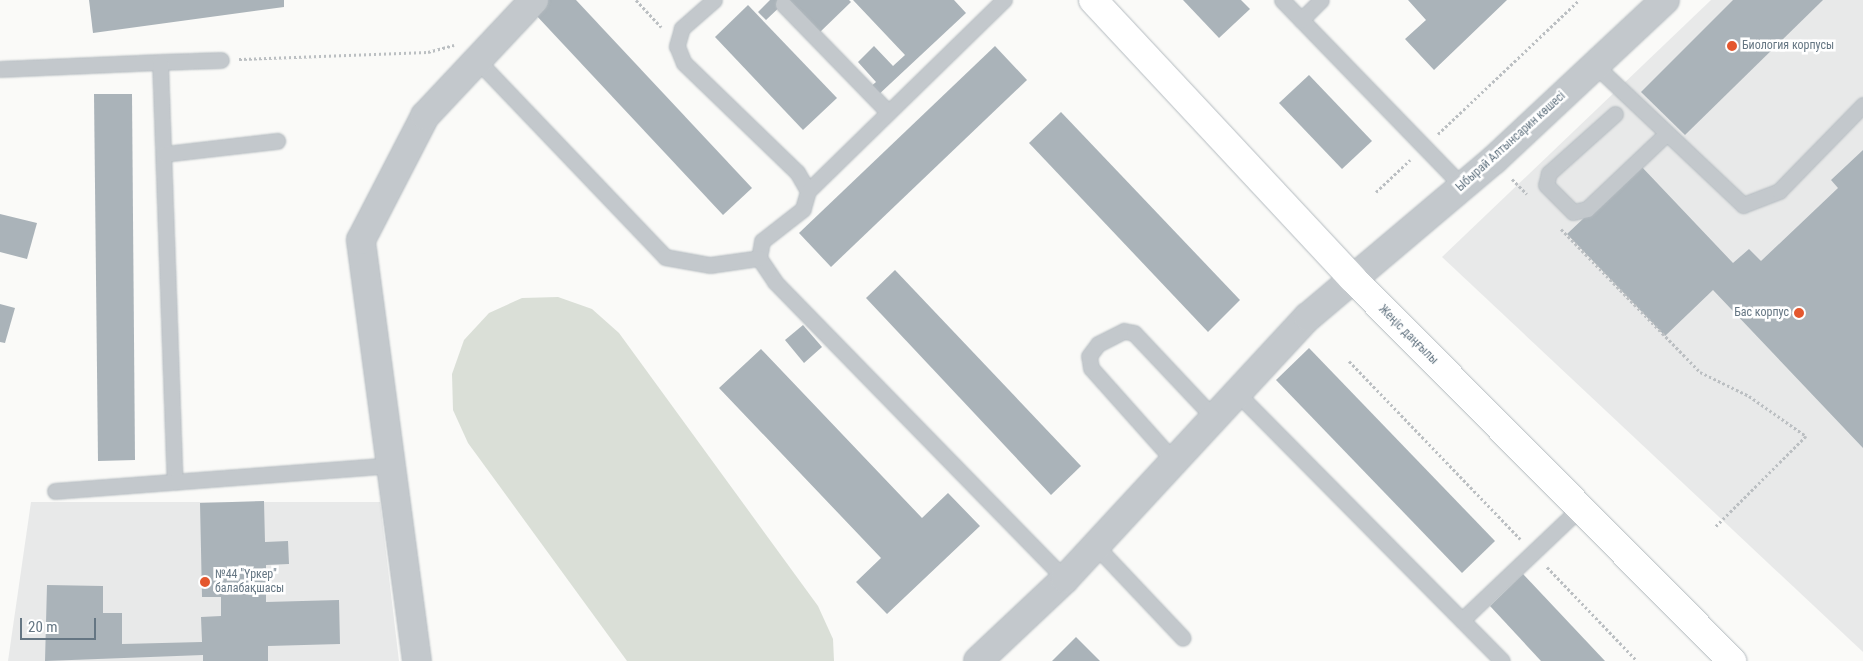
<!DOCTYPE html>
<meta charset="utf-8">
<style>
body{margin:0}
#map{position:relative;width:1863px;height:661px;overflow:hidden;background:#fafaf8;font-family:"Roboto Condensed",sans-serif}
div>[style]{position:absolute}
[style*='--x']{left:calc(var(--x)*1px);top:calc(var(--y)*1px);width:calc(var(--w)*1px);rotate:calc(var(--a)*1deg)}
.built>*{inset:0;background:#e8e9e9}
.green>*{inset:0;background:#dadfd7}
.building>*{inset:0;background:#aab3b9}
.path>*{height:3px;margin-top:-1.5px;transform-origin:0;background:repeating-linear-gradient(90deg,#bbbfc2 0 2.5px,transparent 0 5px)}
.roads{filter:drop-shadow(0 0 1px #b3babf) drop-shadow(0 0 1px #b3babf)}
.service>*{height:15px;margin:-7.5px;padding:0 7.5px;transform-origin:7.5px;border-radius:7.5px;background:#c3c8cc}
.minor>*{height:28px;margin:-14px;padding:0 14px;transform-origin:14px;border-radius:14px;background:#c3c8cc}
.tertiary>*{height:28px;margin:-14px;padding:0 14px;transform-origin:14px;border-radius:14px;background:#c3c8cc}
.secondary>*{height:28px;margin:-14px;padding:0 14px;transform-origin:14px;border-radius:14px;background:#fff}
.dots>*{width:14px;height:14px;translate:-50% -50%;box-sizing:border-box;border:2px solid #fff;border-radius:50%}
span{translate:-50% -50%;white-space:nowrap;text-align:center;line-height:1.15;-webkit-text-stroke:5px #fff;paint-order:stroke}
.poi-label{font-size:12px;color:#657683}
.left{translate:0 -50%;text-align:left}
.right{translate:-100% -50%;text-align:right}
.street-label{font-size:12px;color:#657683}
.scale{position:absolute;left:20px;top:618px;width:76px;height:22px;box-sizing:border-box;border:2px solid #657683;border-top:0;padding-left:6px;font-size:15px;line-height:18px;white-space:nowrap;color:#657683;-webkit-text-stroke:4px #fff;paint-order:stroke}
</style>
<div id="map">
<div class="built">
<div style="clip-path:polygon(1711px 0,1863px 0,1863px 652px,1442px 257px)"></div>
<div style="clip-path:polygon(31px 502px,380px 502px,399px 661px,8px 661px)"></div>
</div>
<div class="green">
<div style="clip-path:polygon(558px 297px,592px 309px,619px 333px,818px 606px,833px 639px,834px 661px,627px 661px,468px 443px,453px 410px,452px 374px,464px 340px,489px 313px,522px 298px)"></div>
</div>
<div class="building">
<div style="clip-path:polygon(89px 0,284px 0,284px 7px,93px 33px)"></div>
<div style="clip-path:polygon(548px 0,576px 0,752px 188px,723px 215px,534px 13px)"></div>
<div style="clip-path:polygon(770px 0,849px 0,851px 2px,818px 34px,786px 1px,766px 20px,758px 12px)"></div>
<div style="clip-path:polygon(853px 0,954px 0,966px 13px,876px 97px,868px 89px,876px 82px,858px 62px,874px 46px,893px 66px,905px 55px)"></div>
<div style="clip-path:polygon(1183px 0,1241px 0,1250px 9px,1219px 38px)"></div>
<div style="clip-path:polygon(1408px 0,1507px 0,1434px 70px,1405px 39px,1426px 20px)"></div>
<div style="clip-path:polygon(1733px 0,1823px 0,1685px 135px,1641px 92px)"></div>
<div style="clip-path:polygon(748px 5px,837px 98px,803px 130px,715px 37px)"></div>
<div style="clip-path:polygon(995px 46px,1027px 80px,831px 267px,799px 233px)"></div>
<div style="clip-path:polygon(1309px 75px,1372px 141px,1342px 169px,1279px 103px)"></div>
<div style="clip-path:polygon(94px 94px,132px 94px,135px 460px,98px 461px)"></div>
<div style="clip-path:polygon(1061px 112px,1240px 300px,1208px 332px,1029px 143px)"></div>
<div style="clip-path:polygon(1863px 150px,1863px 448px,1713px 290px,1665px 336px,1567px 234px,1640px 165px,1733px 263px,1749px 249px,1761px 261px,1838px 188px,1831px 180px)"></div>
<div style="clip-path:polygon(0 214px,37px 223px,27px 259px,0 252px)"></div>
<div style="clip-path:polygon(895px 270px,1081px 466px,1051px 495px,866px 298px)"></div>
<div style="clip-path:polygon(0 304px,15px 308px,5px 343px,0 342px)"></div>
<div style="clip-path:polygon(803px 325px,822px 347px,804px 363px,785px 340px)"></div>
<div style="clip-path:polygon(1309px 348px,1495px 541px,1462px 573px,1276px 380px)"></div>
<div style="clip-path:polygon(761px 349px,922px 518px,948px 493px,980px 526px,887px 614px,856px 582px,881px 558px,719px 388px)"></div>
<div style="clip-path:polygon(264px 501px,265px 542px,288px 541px,289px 564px,266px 565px,266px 602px,339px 600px,340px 644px,268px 646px,268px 661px,203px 661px,203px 655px,45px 661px,47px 585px,103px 586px,103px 613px,122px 613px,122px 644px,202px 642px,201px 617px,221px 616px,221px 597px,202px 597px,200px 503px)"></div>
<div style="clip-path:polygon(1523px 574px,1605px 661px,1541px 661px,1490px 606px)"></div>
<div style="clip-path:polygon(1076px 637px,1100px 661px,1052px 661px)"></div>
</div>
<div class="path">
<div style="--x:636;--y:0;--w:37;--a:47"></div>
<div style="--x:239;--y:59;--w:189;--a:-2.1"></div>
<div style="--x:428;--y:52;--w:27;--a:-15"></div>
<div style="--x:1438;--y:134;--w:195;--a:-43.5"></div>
<div style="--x:1512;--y:179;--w:21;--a:45"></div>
<div style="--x:1376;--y:192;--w:47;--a:-43.3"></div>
<div style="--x:1561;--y:229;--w:199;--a:45.8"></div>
<div style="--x:1700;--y:372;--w:55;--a:26.1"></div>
<div style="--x:1749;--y:396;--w:70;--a:35.1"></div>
<div style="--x:1806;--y:436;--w:130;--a:135"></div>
<div style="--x:1349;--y:361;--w:247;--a:46.1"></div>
<div style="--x:1547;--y:567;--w:130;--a:46.2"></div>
</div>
<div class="roads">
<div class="service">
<div style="--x:714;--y:0;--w:43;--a:138.8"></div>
<div style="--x:682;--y:28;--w:19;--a:106"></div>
<div style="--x:677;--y:46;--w:18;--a:68"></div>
<div style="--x:684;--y:63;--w:157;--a:44"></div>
<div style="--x:797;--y:172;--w:22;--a:60"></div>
<div style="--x:808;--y:191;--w:19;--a:106"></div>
<div style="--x:803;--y:209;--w:52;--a:142"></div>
<div style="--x:762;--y:241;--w:17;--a:100"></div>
<div style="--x:759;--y:258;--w:29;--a:56"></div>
<div style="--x:775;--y:282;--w:415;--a:45.7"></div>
<div style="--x:1282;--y:0;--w:260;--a:45.9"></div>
<div style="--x:783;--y:4;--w:151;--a:45.8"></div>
<div style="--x:1301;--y:20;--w:28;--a:-45"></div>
<div style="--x:477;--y:60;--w:272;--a:46.3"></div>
<div style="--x:665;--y:257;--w:46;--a:10.1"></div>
<div style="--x:710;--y:265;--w:49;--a:-8.1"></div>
<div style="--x:160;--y:62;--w:61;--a:-1.9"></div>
<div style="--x:1595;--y:65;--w:204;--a:43.4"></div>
<div style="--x:1743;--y:205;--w:39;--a:-21"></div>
<div style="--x:1779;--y:191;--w:120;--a:-45.7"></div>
<div style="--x:0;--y:69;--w:160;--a:-2.5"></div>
<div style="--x:160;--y:62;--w:420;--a:88"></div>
<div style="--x:1615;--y:114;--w:89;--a:138.2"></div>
<div style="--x:1549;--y:173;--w:12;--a:104"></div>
<div style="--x:1546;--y:185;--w:38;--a:45"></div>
<div style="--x:1573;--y:212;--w:14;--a:-12"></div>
<div style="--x:1587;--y:209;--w:108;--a:-43.5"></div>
<div style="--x:164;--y:154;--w:114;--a:-6.6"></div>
<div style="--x:808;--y:191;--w:274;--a:-44.3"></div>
<div style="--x:1238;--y:394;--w:375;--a:45.3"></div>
<div style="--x:1173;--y:460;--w:123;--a:-131.7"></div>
<div style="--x:1091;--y:368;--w:12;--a:-99"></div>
<div style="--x:1089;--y:356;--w:15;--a:-53"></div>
<div style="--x:1098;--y:344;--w:29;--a:-27"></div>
<div style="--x:1124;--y:331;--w:10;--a:11"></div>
<div style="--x:1134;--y:333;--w:120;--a:46.7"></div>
<div style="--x:55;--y:491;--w:339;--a:-4.4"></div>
<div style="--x:1094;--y:544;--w:129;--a:46.6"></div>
<div style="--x:1462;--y:620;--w:163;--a:-43.5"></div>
</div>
<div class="minor">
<div style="--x:417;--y:661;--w:425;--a:-97.6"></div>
<div style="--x:361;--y:240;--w:140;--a:-62.7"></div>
<div style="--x:425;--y:116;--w:159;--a:-46.8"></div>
</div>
<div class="tertiary">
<div style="--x:978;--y:661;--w:120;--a:-43.3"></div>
<div style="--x:1065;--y:579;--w:357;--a:-47.2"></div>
<div style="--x:1308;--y:317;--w:243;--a:-40.2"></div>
<div style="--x:1494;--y:160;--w:234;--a:-43.1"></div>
</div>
<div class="secondary">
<div style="--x:1093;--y:0;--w:380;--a:47"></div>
<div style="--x:1352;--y:278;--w:540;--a:45.23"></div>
</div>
</div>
<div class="dots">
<div style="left:1732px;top:46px;background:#e4572e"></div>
<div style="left:1799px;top:313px;background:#e4572e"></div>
<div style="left:205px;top:582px;background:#e4572e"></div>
</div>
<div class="poi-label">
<span class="left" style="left:1742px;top:46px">Биология корпусы</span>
<span class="right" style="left:1789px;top:313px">Бас корпус</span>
<span class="left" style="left:215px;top:582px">№44 "Үркер"<br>балабақшасы</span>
</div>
<div class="street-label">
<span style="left:1511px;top:142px;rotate:-42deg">Ыбырай Алтынсарин көшесі</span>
<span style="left:1408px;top:335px;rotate:45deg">Жеңіс даңғылы</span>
</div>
<div class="scale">20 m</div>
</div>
